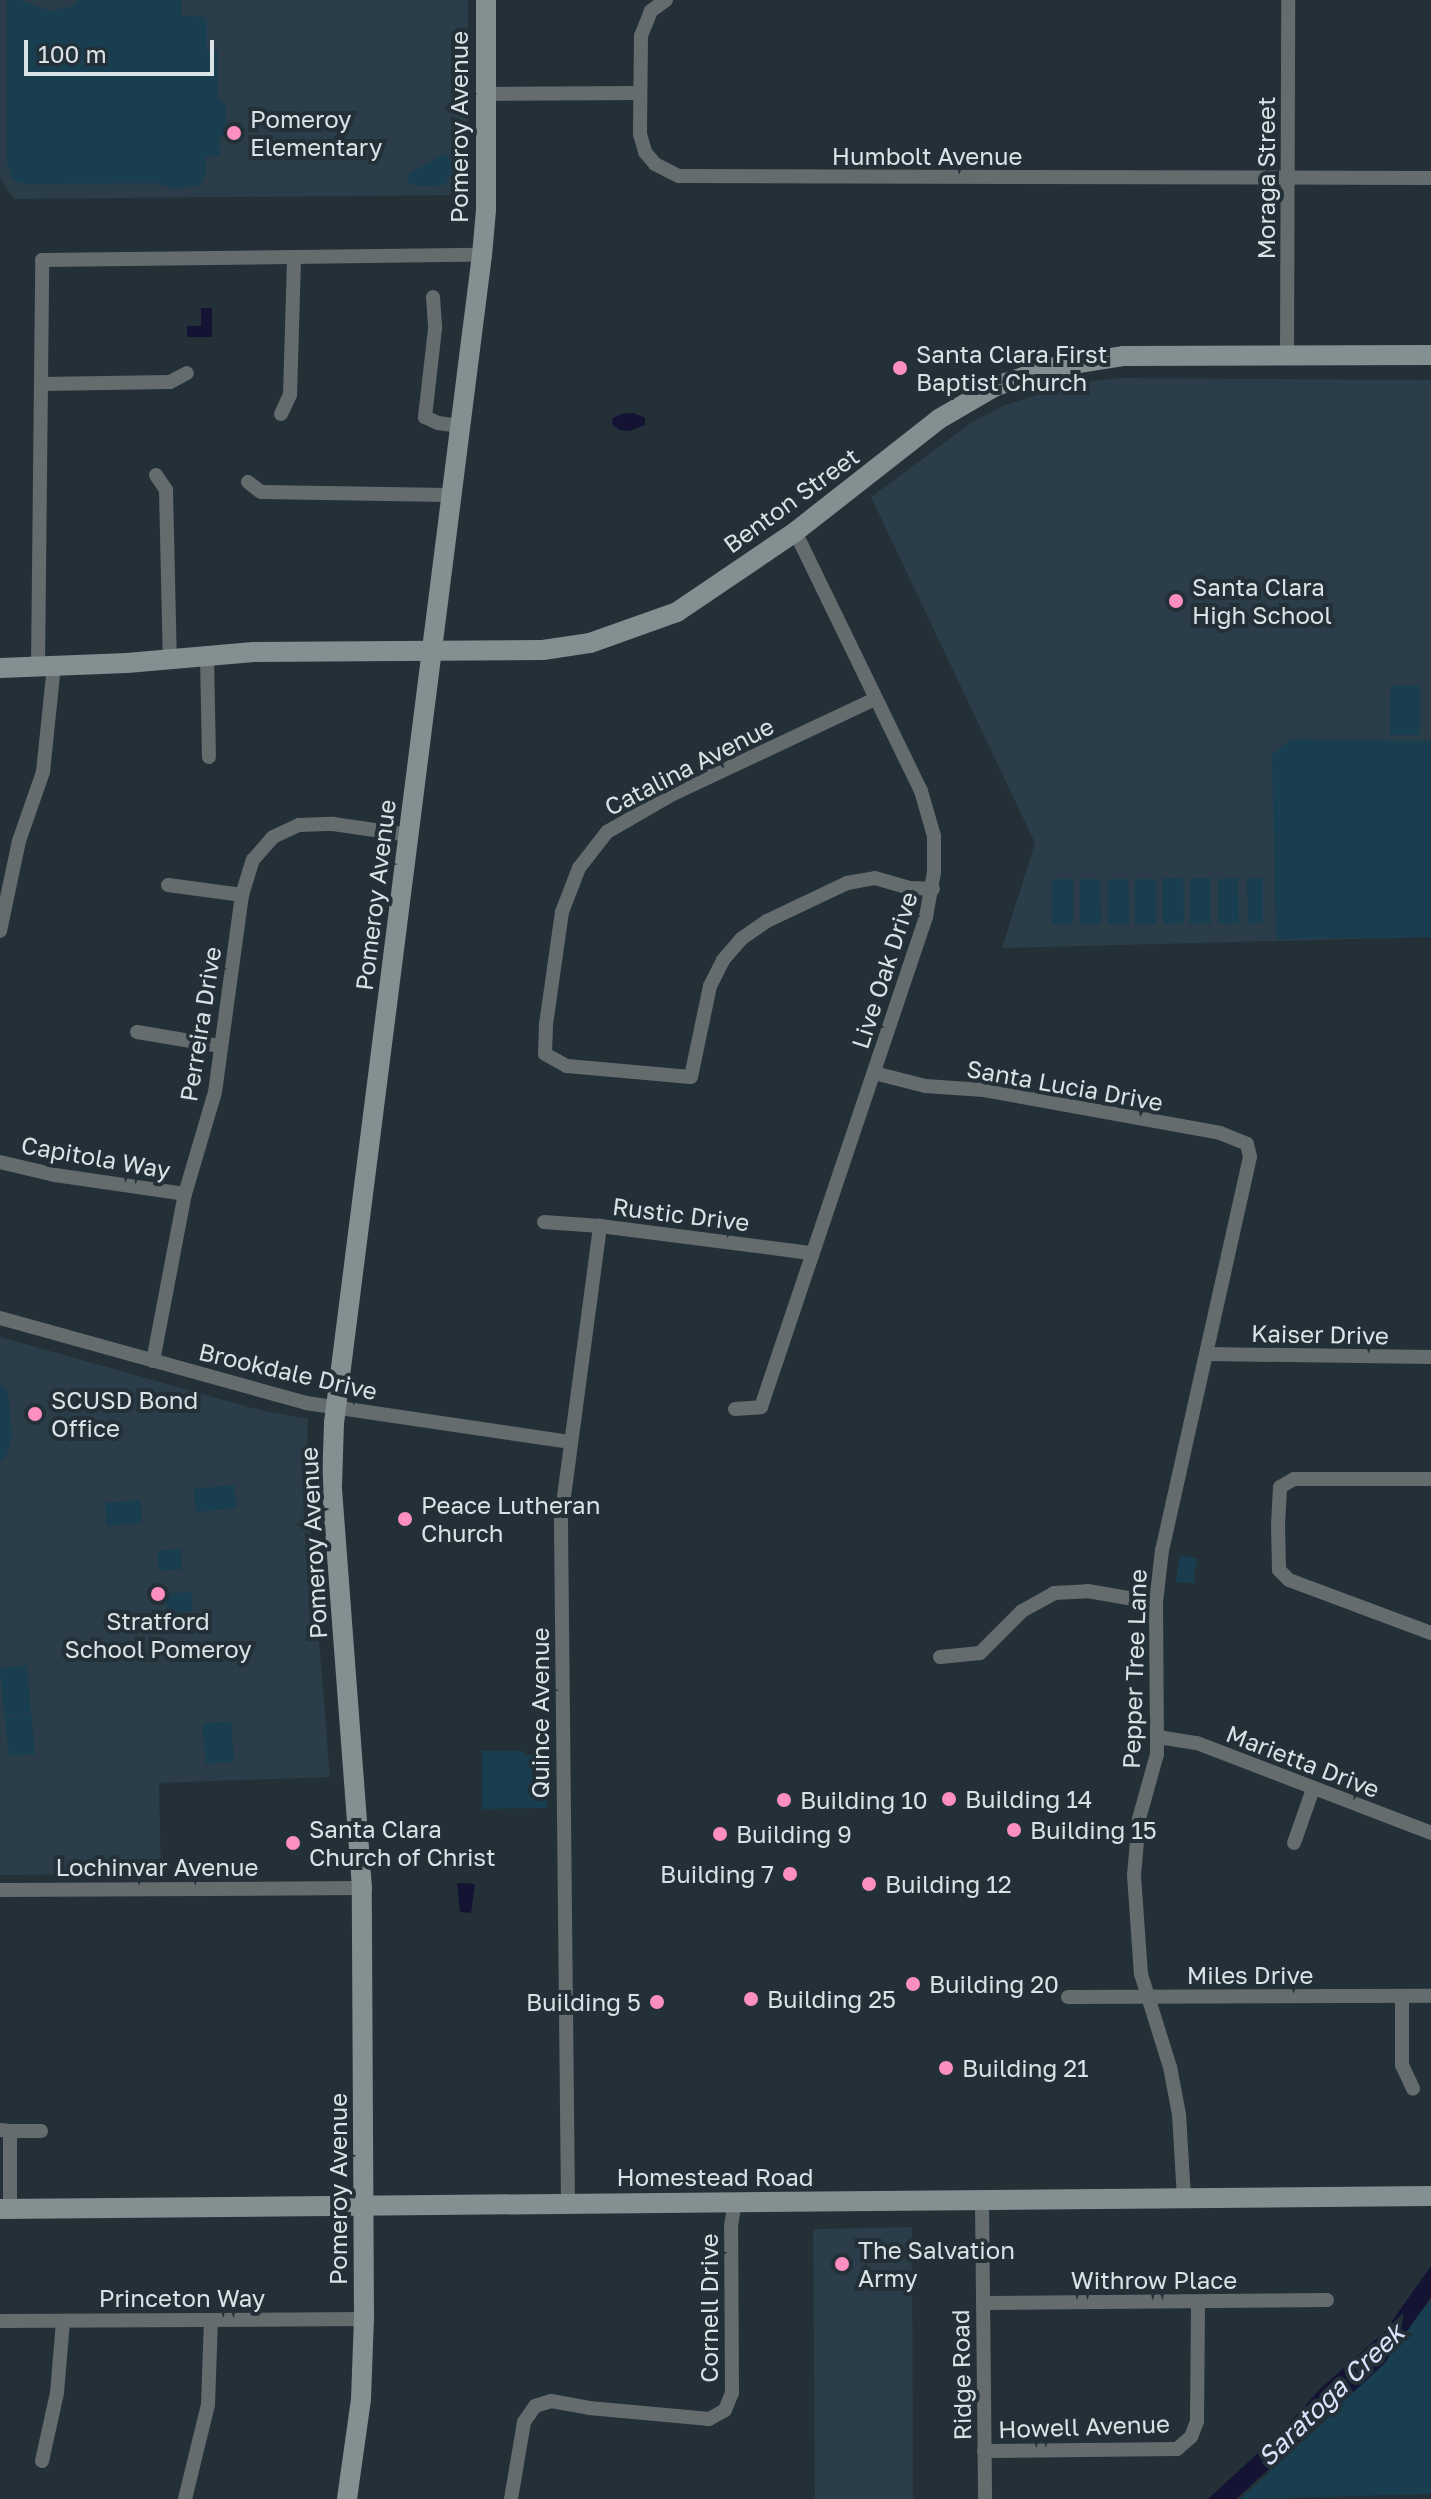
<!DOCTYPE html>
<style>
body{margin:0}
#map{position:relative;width:1431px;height:2499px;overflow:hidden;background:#233037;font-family:"Golos Text",sans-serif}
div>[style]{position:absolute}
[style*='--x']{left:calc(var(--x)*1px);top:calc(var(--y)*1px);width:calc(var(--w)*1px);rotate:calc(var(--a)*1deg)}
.built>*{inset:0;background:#2a3d48}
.green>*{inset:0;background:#183e50}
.water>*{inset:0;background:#141333}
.street>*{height:14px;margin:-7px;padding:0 7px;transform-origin:7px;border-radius:7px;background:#656c6e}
.secondary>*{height:20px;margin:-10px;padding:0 10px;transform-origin:10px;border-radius:10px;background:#838f91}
.dots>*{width:22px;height:22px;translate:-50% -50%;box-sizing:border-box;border:4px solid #233037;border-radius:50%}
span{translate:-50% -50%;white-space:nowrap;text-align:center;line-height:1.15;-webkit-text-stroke:8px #233037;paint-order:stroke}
.poi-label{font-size:24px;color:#dae2e7}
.left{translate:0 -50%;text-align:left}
.right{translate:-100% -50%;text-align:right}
.street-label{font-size:24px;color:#dae2e7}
.water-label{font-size:26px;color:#dee1fc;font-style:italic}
.scale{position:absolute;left:24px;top:40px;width:190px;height:36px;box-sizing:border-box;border:4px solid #dae2e7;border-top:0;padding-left:10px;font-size:24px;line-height:28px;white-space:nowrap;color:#dae2e7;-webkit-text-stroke:6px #233037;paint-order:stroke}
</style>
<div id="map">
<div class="built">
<div style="clip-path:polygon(0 0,468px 0,468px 195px,14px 199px,0 178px)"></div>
<div style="clip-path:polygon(1121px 378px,1431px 380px,1431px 937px,1002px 948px,1035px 843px,871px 497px,972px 422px,1005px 405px,1076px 383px)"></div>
<div style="clip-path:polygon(0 1337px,260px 1410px,308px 1419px,306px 1478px,330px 1777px,159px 1783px,161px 1874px,0 1875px)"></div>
<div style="clip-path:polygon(912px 2227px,913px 2499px,815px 2499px,813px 2229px)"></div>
</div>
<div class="green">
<div style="clip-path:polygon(7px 0,22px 0,49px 11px,70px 7px,79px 0,181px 0,182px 16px,207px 17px,207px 50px,218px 51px,218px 101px,226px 102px,226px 136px,219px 137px,220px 156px,206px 156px,206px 175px,200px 185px,176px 189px,157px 183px,27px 184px,13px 181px,7px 165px)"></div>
<div style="clip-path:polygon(443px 154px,449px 157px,453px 169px,445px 185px,417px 186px,408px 183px,409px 174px)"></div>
<div style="clip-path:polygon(1391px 685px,1420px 686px,1420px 735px,1390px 735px)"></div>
<div style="clip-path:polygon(1291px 739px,1431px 741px,1431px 937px,1276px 939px,1272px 755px)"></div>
<div style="clip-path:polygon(1163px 878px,1183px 878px,1184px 923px,1163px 924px)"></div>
<div style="clip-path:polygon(1190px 878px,1211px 878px,1211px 923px,1190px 924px)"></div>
<div style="clip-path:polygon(1238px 878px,1239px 924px,1218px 924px,1218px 879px)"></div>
<div style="clip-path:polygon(1263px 878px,1263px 923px,1248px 924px,1247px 879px)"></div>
<div style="clip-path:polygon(1052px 879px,1073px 879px,1073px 924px,1052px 924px)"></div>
<div style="clip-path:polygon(1080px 879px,1100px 879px,1101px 924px,1080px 924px)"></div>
<div style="clip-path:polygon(1108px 879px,1128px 879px,1129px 924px,1108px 924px)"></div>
<div style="clip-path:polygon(1135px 879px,1156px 879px,1156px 924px,1135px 924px)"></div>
<div style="clip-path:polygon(0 1383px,8px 1392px,12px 1437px,6px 1456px,0 1461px)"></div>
<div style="clip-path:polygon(234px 1485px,237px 1508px,196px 1512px,194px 1489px)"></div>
<div style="clip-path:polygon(140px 1500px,142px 1523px,107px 1526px,105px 1503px)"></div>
<div style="clip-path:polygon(180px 1549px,182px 1569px,159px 1571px,157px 1551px)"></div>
<div style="clip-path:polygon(1180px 1555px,1198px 1559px,1194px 1573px,1195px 1583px,1176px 1582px)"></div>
<div style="clip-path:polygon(191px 1592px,193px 1611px,167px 1614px,166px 1594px)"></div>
<div style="clip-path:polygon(27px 1665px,31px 1713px,4px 1716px,0 1668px)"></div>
<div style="clip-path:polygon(31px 1714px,35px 1754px,9px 1756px,5px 1717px)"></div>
<div style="clip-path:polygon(231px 1721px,234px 1762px,206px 1764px,202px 1724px)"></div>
<div style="clip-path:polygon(482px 1751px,523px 1751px,524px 1755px,539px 1755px,540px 1751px,547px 1751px,547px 1808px,482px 1809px)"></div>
<div style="clip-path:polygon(1431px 2300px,1431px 2494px,1240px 2499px,1324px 2422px)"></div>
</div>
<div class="water">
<div style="clip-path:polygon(201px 308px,212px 308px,212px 337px,187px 337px,187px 326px,201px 326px)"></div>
<div style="clip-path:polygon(633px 413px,645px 418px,645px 425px,629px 431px,619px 430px,612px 424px,613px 418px,621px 414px)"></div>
<div style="clip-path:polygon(457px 1883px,475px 1884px,471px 1913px,460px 1912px)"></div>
<div style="clip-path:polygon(1431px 2266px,1431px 2297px,1384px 2364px,1236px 2499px,1208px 2499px,1281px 2432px,1320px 2389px,1385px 2331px)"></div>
</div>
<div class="street">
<div style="--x:666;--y:0;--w:19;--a:144"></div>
<div style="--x:651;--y:11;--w:27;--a:112"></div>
<div style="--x:641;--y:36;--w:98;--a:90.6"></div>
<div style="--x:640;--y:134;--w:19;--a:74"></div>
<div style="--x:645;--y:152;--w:16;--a:50"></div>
<div style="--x:655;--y:164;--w:27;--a:27"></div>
<div style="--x:679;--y:176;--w:752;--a:0.15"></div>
<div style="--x:486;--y:94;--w:154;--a:-0.4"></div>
<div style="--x:433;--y:297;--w:32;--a:86"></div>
<div style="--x:435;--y:329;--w:89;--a:96.5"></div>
<div style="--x:425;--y:417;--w:14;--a:25"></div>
<div style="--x:438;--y:423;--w:21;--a:8"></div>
<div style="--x:1287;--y:355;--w:355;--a:-89.8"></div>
<div style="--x:41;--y:384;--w:129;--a:-0.9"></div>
<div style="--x:170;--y:382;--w:19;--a:-28"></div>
<div style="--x:281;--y:414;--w:21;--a:-65"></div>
<div style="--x:290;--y:395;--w:138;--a:-88.3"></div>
<div style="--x:156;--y:475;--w:18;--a:56"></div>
<div style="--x:166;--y:490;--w:170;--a:88.7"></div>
<div style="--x:248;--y:482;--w:16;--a:38"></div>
<div style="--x:261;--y:492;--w:188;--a:0.9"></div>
<div style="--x:207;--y:656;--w:101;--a:88.9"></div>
<div style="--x:38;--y:667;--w:407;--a:-89.4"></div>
<div style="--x:42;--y:260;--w:440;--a:-0.7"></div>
<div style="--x:875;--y:699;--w:223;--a:154.8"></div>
<div style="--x:673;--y:794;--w:76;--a:150.1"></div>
<div style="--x:607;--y:832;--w:46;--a:127.9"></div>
<div style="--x:579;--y:868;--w:47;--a:111.1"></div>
<div style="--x:562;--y:912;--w:114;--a:98.1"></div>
<div style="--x:546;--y:1025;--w:29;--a:92"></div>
<div style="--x:545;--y:1054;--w:25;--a:29"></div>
<div style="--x:567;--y:1066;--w:124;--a:5.1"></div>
<div style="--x:691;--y:1077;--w:93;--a:-78.2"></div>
<div style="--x:710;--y:986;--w:29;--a:-63"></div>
<div style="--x:723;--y:960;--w:28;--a:-49"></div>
<div style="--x:741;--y:939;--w:32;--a:-35"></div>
<div style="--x:767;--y:921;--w:89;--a:-25.4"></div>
<div style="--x:847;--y:883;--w:28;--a:-10"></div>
<div style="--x:875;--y:878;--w:36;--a:16"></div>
<div style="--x:910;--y:888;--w:23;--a:2"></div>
<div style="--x:168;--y:885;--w:75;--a:7.7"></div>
<div style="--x:0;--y:931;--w:92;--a:-78.1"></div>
<div style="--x:19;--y:841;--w:73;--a:-70.8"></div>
<div style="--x:43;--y:772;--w:107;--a:-84.1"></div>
<div style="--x:137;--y:1032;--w:85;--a:9.5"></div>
<div style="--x:874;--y:1073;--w:53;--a:14.3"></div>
<div style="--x:925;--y:1086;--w:59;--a:3.9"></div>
<div style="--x:984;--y:1090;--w:240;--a:10.3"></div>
<div style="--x:1220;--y:1133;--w:29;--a:22"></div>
<div style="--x:1247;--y:1144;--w:13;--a:77"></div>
<div style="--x:1250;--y:1157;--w:403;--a:102.6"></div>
<div style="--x:1162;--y:1550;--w:53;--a:96.5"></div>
<div style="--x:1156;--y:1603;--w:151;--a:89.6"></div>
<div style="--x:1157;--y:1754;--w:67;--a:105.5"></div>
<div style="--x:1139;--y:1819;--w:56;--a:95.1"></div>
<div style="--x:1134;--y:1875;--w:99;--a:86"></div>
<div style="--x:1141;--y:1974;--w:97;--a:72.7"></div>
<div style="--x:1170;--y:2067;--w:48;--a:79.2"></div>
<div style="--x:1179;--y:2114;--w:84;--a:86.6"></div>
<div style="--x:0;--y:1162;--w:57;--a:13.3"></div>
<div style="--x:55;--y:1175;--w:131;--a:8.3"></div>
<div style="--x:544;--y:1222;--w:56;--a:4.1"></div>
<div style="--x:600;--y:1226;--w:214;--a:7.3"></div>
<div style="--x:0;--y:1318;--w:318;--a:15.5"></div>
<div style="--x:306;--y:1403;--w:268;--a:8.4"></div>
<div style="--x:1208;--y:1354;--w:223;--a:0.8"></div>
<div style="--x:153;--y:1361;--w:170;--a:-79.2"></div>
<div style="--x:185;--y:1194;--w:106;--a:-73.6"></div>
<div style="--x:215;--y:1092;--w:199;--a:-82.2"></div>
<div style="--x:242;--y:895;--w:37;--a:-73"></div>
<div style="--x:253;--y:860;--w:30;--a:-49"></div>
<div style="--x:273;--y:837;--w:29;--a:-25"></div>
<div style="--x:299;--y:825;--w:34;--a:-2"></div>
<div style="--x:333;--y:824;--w:77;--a:8.2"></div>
<div style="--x:735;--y:1409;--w:26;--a:-4"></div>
<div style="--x:761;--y:1407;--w:517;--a:-71.39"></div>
<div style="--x:926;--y:917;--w:46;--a:-79.9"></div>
<div style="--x:934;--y:872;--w:36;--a:-90"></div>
<div style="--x:934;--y:836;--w:47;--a:-106.1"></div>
<div style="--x:921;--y:791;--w:288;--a:-115.9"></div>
<div style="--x:1431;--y:1479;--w:137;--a:180"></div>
<div style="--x:1294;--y:1479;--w:16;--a:150"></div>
<div style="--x:1280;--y:1487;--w:38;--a:93"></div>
<div style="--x:1278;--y:1525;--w:45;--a:88.7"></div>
<div style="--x:1279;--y:1570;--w:14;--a:45"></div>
<div style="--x:1289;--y:1580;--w:152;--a:20.5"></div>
<div style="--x:940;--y:1657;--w:40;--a:-5.7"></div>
<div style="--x:980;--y:1653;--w:59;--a:-45"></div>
<div style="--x:1022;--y:1611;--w:37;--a:-29"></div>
<div style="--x:1054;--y:1593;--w:34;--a:-3"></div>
<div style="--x:1088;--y:1591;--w:69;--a:10"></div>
<div style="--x:1158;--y:1737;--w:39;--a:9"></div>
<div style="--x:1197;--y:1743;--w:251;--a:21"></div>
<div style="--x:1294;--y:1843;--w:57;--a:-70.6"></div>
<div style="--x:0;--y:1890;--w:362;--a:-0.3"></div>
<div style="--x:1068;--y:1997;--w:363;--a:-0.2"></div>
<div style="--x:1402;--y:1997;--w:68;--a:90"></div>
<div style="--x:1402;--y:2065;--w:26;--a:65"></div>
<div style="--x:0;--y:2130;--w:10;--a:6"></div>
<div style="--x:10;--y:2131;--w:78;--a:90"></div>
<div style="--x:10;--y:2131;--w:31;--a:0"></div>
<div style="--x:982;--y:2202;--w:297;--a:89.4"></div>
<div style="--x:568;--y:2204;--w:685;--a:-90.59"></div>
<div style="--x:561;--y:1519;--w:296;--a:-82.4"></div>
<div style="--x:983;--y:2303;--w:344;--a:-0.5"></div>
<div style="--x:0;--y:2321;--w:364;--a:-0.3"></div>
<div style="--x:984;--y:2451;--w:193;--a:-0.6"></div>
<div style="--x:1177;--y:2449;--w:18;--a:-41"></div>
<div style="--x:1191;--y:2437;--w:17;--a:-69"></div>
<div style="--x:1197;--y:2421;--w:119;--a:-89.5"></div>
<div style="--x:42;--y:2461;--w:70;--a:-77.6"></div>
<div style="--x:57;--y:2393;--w:72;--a:-85.2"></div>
<div style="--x:185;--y:2499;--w:97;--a:-76.3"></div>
<div style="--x:208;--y:2405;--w:85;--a:-88"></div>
<div style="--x:511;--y:2499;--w:78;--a:-80.4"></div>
<div style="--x:524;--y:2422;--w:19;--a:-55"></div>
<div style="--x:535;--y:2406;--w:17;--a:-17"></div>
<div style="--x:551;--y:2401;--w:39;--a:10"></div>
<div style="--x:589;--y:2408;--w:121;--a:5.2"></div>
<div style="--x:709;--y:2419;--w:18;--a:-29"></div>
<div style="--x:725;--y:2410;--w:18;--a:-68"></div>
<div style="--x:732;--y:2393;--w:167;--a:-90.3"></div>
<div style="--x:731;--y:2226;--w:24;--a:-81"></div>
</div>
<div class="secondary">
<div style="--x:0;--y:668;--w:127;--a:-2.3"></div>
<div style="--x:127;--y:663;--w:127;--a:-5"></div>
<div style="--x:254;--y:652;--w:289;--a:-0.4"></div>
<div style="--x:543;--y:650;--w:48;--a:-8.5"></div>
<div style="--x:590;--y:643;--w:92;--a:-19.6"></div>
<div style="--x:677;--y:612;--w:143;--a:-34.1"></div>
<div style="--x:795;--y:532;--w:183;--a:-38.1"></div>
<div style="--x:939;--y:419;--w:66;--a:-30.1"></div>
<div style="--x:996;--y:386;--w:32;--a:-18"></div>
<div style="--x:1026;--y:376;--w:30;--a:-17"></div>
<div style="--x:1055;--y:367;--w:70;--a:-9.1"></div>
<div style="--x:1124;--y:356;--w:307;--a:-0.2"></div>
<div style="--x:0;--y:2209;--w:1431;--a:-0.52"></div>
<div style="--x:347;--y:2499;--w:101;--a:-82"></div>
<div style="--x:361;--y:2399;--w:80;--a:-87.9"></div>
<div style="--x:364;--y:2319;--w:431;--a:-90.3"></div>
<div style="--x:362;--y:1888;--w:403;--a:-94.3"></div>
<div style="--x:332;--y:1486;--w:63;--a:-88.2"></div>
<div style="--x:334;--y:1423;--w:1177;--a:-82.78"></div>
<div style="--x:482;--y:255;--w:45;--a:-84.9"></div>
<div style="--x:486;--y:210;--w:210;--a:-90"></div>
</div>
<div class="dots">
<div style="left:234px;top:133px;background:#fd8ec0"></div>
<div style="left:900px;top:368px;background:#fd8ec0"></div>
<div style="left:1176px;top:601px;background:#fd8ec0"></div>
<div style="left:35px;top:1414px;background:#fd8ec0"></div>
<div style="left:405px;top:1519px;background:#fd8ec0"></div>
<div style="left:158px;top:1594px;background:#fd8ec0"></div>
<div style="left:949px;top:1799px;background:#fd8ec0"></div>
<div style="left:784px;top:1800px;background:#fd8ec0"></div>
<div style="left:1014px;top:1830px;background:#fd8ec0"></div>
<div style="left:720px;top:1834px;background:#fd8ec0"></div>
<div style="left:293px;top:1843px;background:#fd8ec0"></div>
<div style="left:790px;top:1874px;background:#fd8ec0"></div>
<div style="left:869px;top:1884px;background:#fd8ec0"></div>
<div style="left:913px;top:1984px;background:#fd8ec0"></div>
<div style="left:751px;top:1999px;background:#fd8ec0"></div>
<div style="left:657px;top:2002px;background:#fd8ec0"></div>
<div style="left:946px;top:2068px;background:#fd8ec0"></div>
<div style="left:842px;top:2264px;background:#fd8ec0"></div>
</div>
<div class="poi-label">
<span class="left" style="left:250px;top:133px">Pomeroy<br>Elementary</span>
<span class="left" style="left:916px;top:368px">Santa Clara First<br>Baptist Church</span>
<span class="left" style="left:1192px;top:601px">Santa Clara<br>High School</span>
<span class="left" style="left:51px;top:1414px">SCUSD Bond<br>Office</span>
<span class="left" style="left:421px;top:1519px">Peace Lutheran<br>Church</span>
<span style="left:158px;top:1635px">Stratford<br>School Pomeroy</span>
<span class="left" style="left:965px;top:1799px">Building 14</span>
<span class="left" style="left:800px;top:1800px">Building 10</span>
<span class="left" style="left:309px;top:1843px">Santa Clara<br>Church of Christ</span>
<span class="left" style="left:1030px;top:1830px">Building 15</span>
<span class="left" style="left:736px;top:1834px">Building 9</span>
<span class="right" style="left:774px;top:1874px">Building 7</span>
<span class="left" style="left:885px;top:1884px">Building 12</span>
<span class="left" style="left:929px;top:1984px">Building 20</span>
<span class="left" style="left:767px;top:1999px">Building 25</span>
<span class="right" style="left:641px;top:2002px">Building 5</span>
<span class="left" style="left:962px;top:2068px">Building 21</span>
<span class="left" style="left:858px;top:2264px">The Salvation<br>Army</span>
</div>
<div class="street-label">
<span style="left:459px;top:127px;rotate:-90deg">Pomeroy Avenue</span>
<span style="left:927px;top:156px">Humbolt Avenue</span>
<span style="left:1266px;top:178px;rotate:-90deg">Moraga Street</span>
<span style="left:791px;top:500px;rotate:-36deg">Benton Street</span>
<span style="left:689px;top:766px;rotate:-27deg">Catalina Avenue</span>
<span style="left:375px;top:895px;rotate:-83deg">Pomeroy Avenue</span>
<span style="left:884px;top:970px;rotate:-72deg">Live Oak Drive</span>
<span style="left:200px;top:1024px;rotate:-81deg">Perreira Drive</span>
<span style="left:1065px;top:1085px;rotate:10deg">Santa Lucia Drive</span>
<span style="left:96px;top:1157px;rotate:10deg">Capitola Way</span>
<span style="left:681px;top:1214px;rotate:7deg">Rustic Drive</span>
<span style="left:1320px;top:1334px;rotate:1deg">Kaiser Drive</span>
<span style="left:288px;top:1371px;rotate:13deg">Brookdale Drive</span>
<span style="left:313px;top:1543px;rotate:-93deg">Pomeroy Avenue</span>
<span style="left:1134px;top:1669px;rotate:-88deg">Pepper Tree Lane</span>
<span style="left:540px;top:1713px;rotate:-90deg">Quince Avenue</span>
<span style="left:1303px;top:1761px;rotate:21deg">Marietta Drive</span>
<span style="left:157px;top:1867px">Lochinvar Avenue</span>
<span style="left:1250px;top:1975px">Miles Drive</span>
<span style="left:715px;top:2177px">Homestead Road</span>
<span style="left:338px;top:2189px;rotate:-90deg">Pomeroy Avenue</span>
<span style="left:1154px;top:2280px">Withrow Place</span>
<span style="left:182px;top:2298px">Princeton Way</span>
<span style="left:709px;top:2308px;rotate:-90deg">Cornell Drive</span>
<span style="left:961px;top:2375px;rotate:-91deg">Ridge Road</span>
<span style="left:1084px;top:2426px;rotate:-2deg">Howell Avenue</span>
</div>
<div class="water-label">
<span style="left:1331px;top:2395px;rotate:-44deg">Saratoga Creek</span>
</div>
<div class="scale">100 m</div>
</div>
